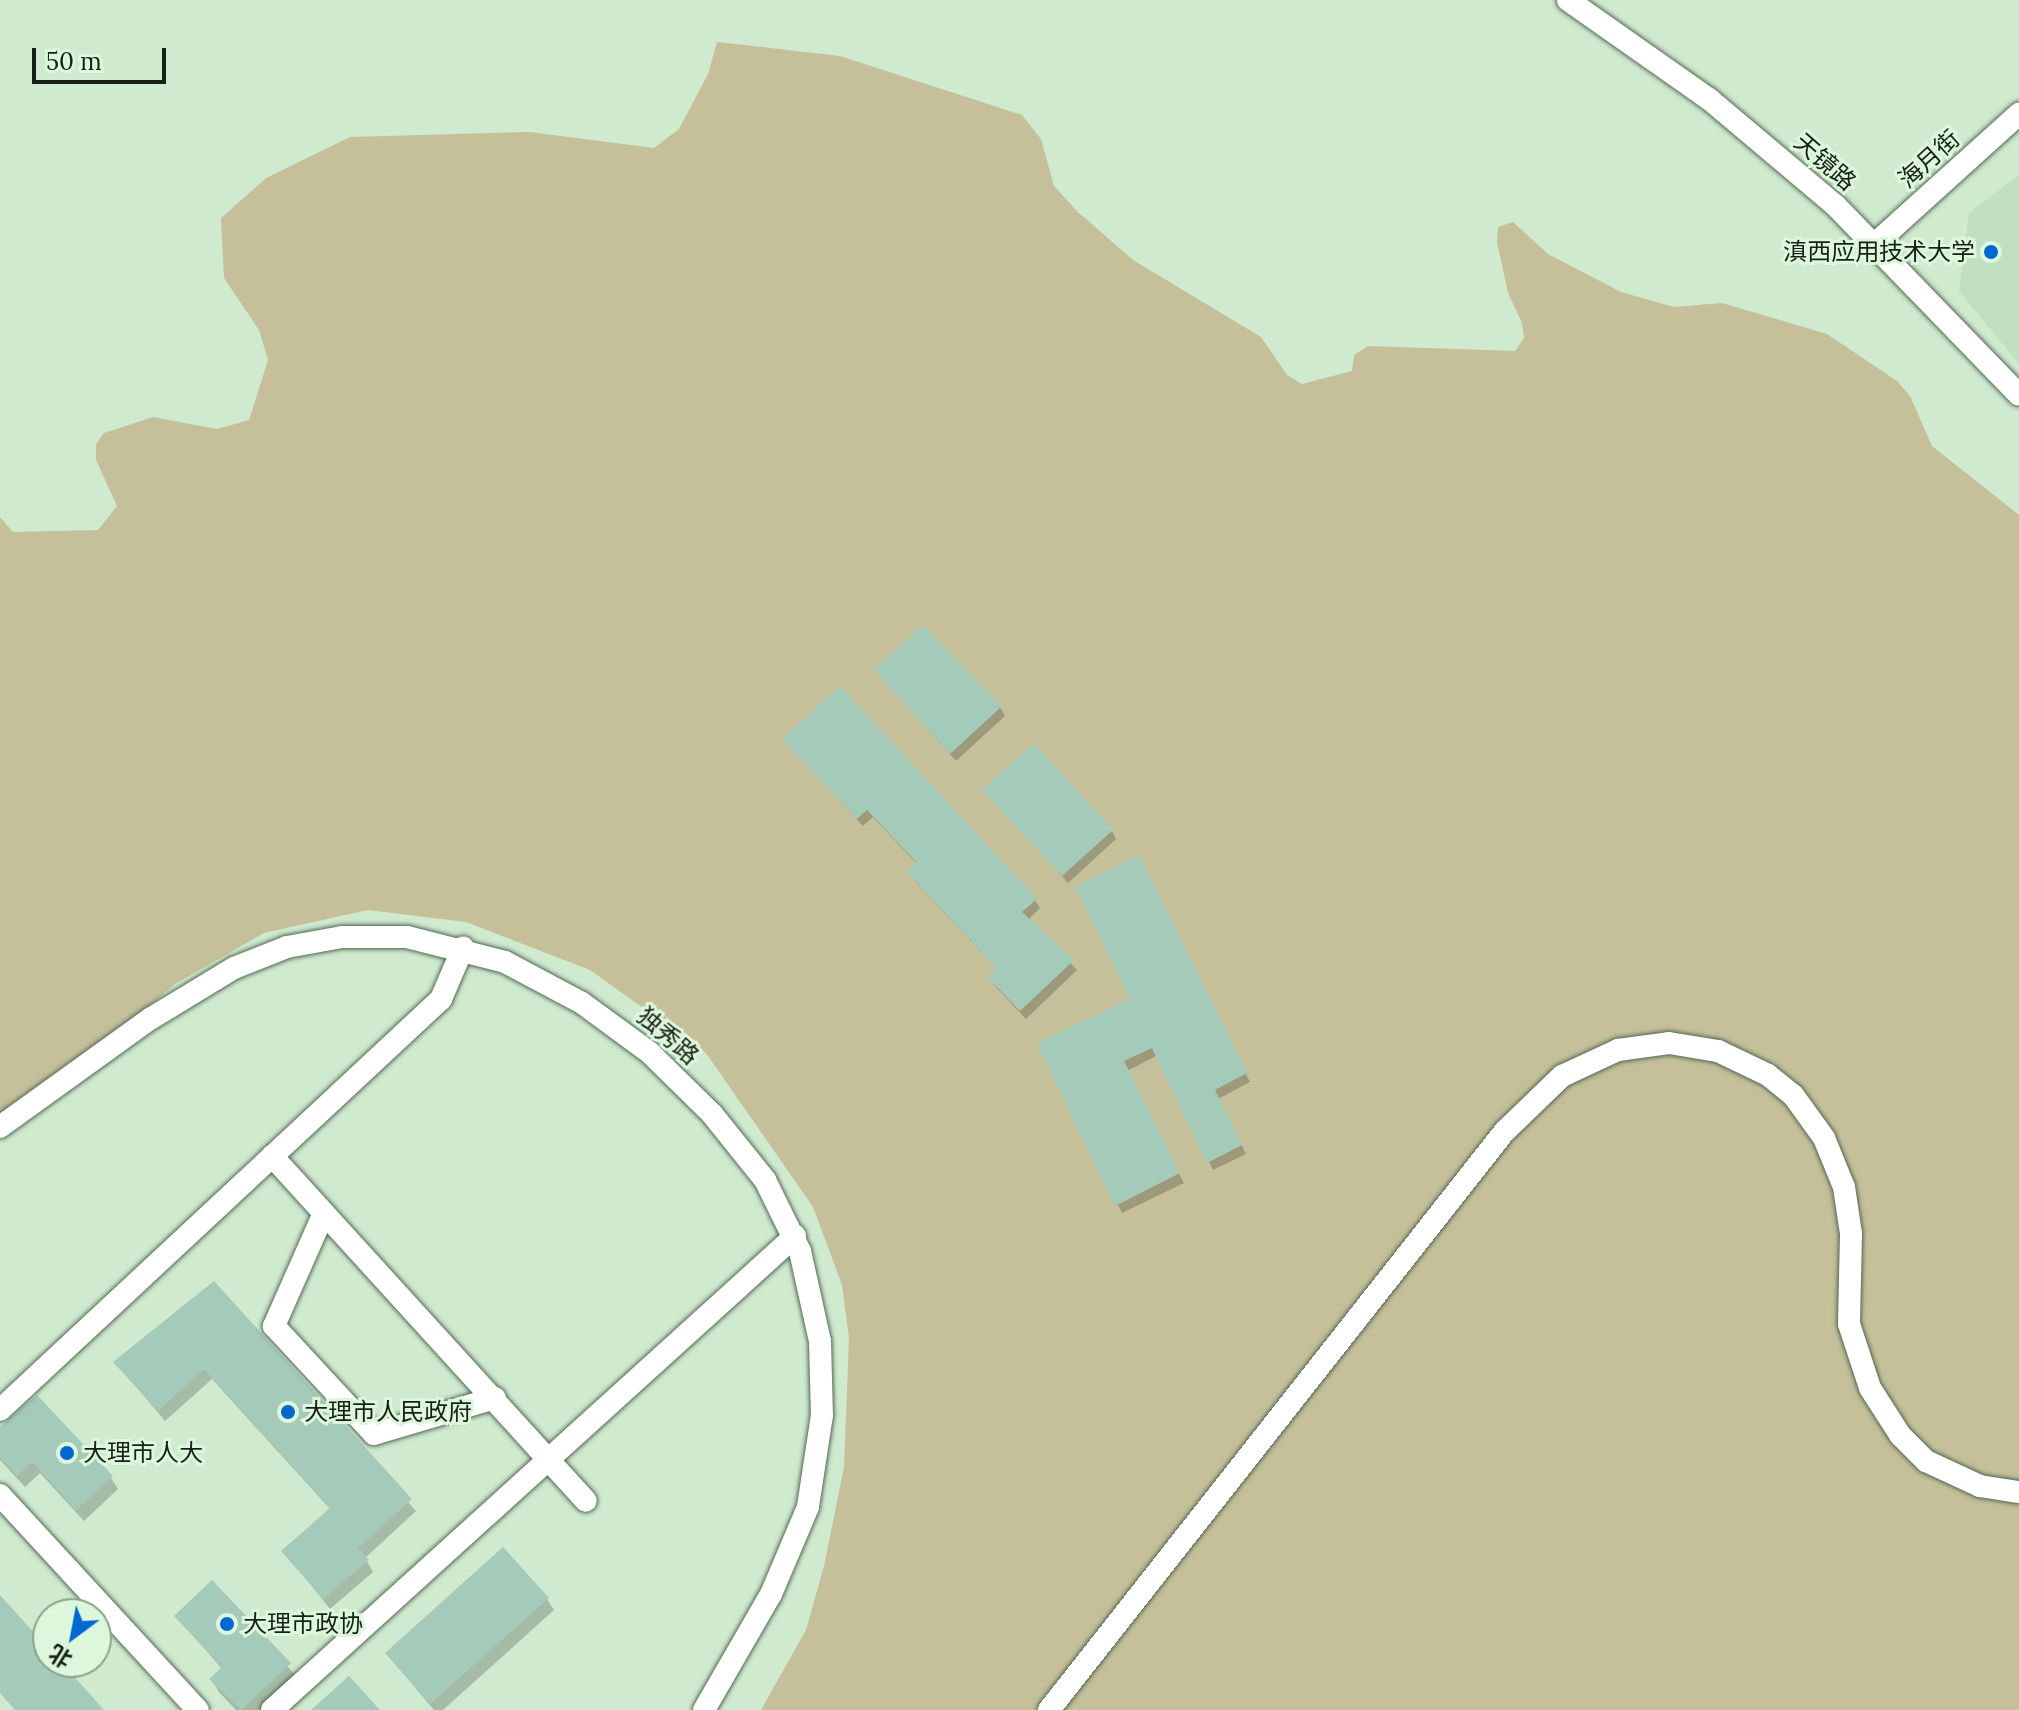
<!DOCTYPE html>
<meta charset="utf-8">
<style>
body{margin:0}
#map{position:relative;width:2019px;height:1710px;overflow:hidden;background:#cfeacf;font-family:Lora,"Noto Sans SC",serif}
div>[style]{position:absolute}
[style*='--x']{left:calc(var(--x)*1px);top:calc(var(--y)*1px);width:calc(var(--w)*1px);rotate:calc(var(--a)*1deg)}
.built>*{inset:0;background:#c0e0c0}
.green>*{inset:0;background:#c5c09a}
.shadow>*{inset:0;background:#0003}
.building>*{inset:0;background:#a4caba}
.roads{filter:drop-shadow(0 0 2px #536a53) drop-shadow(0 0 2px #536a53)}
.minor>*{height:22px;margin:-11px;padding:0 11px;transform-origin:11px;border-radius:11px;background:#fff}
.dots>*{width:22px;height:22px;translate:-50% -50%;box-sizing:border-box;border:4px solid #dcf7dc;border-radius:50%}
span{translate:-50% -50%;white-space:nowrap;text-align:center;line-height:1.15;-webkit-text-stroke:6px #dcf7dc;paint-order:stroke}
.street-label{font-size:24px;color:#162016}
.poi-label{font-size:24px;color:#162016}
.right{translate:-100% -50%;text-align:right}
.left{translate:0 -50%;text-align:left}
.north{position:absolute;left:32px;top:1598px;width:80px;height:80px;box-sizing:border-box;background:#dcf7dc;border:2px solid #8da18d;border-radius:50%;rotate:212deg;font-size:22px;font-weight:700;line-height:32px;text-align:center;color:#162016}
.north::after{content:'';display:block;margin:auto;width:28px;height:36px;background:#0068d0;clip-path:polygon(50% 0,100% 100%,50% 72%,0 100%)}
.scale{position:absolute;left:32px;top:48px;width:134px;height:36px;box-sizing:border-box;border:4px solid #162016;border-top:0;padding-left:10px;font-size:24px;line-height:28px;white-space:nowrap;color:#162016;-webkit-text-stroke:6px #dcf7dc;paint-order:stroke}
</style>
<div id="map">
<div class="built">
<div style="clip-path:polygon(2019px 175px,2019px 364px,1959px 291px,1969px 213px)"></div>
</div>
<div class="green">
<div style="clip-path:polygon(717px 42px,840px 56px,1022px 115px,1041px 139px,1054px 186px,1078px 212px,1133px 260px,1261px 337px,1287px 375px,1302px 384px,1352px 371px,1354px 355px,1368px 346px,1515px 351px,1524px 338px,1522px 323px,1508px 293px,1497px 242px,1498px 227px,1513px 222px,1548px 254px,1621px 292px,1674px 307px,1722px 303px,1827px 334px,1897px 381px,1910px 396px,1932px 446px,2019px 515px,2019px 1710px,761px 1710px,806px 1630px,824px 1566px,844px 1467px,849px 1338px,842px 1285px,813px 1207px,706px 1053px,590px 970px,466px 922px,368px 910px,264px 933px,175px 984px,103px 1044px,0 1114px,0 517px,13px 532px,98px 530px,117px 506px,96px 460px,96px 444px,104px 433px,153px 417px,217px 429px,249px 420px,268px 360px,259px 330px,224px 278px,221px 218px,266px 178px,350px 137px,530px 132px,654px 148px,679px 129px,708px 74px)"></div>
</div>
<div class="shadow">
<div style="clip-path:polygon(876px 671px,1000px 707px,1005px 716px,956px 761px)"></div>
<div style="clip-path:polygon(784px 739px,1035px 900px,1040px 908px,1028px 920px,1077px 970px,1026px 1019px,994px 985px,989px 977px,997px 969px,915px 881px,910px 873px,918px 865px,873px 817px,863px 826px)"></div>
<div style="clip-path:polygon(985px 790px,1112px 831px,1116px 839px,1068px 883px)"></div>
<div style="clip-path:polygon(1143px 866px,1250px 1082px,1218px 1099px,1246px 1154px,1213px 1170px,1158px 1055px,1127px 1071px,1184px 1183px,1122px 1213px,1039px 1044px,1132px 1000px)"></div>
<div style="clip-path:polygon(214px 1284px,416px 1511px,365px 1558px,373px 1572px,330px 1609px,284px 1551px,331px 1510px,212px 1379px,165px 1421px,116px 1363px)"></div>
<div style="clip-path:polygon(0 1431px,111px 1478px,118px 1489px,84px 1521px,40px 1473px,25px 1487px,0 1460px)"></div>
<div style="clip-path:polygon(212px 1583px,296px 1676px,260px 1710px,236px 1710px,219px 1692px,212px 1680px,223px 1670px,176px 1616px)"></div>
<div style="clip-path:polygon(547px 1599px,554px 1610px,443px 1710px,434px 1710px,387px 1654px)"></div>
</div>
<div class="building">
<div style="clip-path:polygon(923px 625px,1002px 706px,950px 754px,874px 670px)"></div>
<div style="clip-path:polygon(840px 686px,1037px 899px,1022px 912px,1074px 960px,1020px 1011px,987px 977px,996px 968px,907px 872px,917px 863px,867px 810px,857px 819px,782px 739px)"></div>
<div style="clip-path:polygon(1034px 743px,1113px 830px,1062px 876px,982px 790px)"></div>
<div style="clip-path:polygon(1139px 855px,1247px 1073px,1215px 1090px,1242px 1145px,1207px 1163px,1152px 1048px,1124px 1061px,1180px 1173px,1115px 1206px,1037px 1043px,1130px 999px,1075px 887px)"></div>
<div style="clip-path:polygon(214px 1281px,412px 1499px,358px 1548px,369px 1560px,323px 1599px,281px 1551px,330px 1508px,204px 1369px,158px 1411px,113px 1362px)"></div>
<div style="clip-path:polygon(37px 1395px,113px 1476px,76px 1510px,32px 1462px,17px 1476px,0 1458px,0 1427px)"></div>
<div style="clip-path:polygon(503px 1547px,549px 1598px,430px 1704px,385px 1653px)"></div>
<div style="clip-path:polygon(212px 1580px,291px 1663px,241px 1710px,209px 1679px,222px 1667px,174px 1616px)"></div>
<div style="clip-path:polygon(0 1595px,48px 1648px,48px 1662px,61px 1662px,104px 1710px,15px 1710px,0 1693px)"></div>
<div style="clip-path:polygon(349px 1676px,380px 1710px,311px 1710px)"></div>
</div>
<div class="roads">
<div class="minor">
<div style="--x:1568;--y:0;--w:172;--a:35.1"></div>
<div style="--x:1709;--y:99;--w:165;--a:40.1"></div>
<div style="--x:1835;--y:205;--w:264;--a:45.9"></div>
<div style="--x:1876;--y:243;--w:193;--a:-42.1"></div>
<div style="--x:0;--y:1127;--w:185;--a:-35.8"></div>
<div style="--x:150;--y:1019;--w:98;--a:-31.3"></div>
<div style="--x:234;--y:968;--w:57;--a:-21.6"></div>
<div style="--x:287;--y:947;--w:56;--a:-10.3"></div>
<div style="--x:342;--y:937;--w:65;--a:0"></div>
<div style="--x:407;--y:937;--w:101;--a:14.3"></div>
<div style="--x:505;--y:962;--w:87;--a:28"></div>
<div style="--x:582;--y:1003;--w:84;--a:36.3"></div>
<div style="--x:650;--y:1053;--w:87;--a:44.5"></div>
<div style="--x:712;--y:1114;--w:85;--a:51.2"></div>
<div style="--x:765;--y:1180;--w:79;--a:63.8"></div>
<div style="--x:800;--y:1251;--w:92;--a:77.5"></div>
<div style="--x:820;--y:1341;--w:74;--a:88.5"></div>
<div style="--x:822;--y:1415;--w:93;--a:98.7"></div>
<div style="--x:808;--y:1507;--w:95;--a:113"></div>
<div style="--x:771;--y:1594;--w:134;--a:120"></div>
<div style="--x:272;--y:1156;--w:466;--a:47.7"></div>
<div style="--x:324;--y:1213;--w:124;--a:113.9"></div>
<div style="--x:274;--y:1326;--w:147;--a:47.2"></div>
<div style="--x:374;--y:1434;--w:126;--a:-16.6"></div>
<div style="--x:0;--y:1410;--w:603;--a:-42.98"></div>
<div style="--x:441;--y:999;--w:56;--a:-66.7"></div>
<div style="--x:0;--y:1495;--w:292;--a:47.4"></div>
<div style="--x:272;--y:1710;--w:706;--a:-42.19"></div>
<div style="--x:1049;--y:1710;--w:736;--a:-51.79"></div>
<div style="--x:1504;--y:1132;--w:81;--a:-44"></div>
<div style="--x:1562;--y:1076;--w:62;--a:-24.9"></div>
<div style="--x:1618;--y:1050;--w:51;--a:-7.8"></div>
<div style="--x:1669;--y:1043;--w:50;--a:9.3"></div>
<div style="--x:1718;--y:1051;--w:55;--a:25.6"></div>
<div style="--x:1768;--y:1075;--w:32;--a:39"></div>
<div style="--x:1793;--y:1095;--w:53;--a:54.2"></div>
<div style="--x:1824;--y:1138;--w:53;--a:67.8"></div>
<div style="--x:1844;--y:1187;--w:48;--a:81.5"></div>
<div style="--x:1851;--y:1234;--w:90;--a:91.3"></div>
<div style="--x:1849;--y:1324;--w:67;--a:71.8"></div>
<div style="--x:1870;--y:1388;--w:56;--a:57.4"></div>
<div style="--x:1900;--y:1435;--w:37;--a:45"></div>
<div style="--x:1926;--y:1461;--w:60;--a:24.8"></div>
<div style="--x:1980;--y:1486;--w:39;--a:9"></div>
</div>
</div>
<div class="dots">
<div style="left:1991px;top:252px;background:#0068d0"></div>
<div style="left:288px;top:1412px;background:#0068d0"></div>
<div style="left:67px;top:1453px;background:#0068d0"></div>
<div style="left:227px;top:1624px;background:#0068d0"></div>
</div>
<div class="street-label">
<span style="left:1929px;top:159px;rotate:-42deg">海月街</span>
<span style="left:1825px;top:162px;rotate:41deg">天镜路</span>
<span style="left:668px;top:1036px;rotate:41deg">独秀路</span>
</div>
<div class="poi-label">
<span class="right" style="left:1975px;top:252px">滇西应用技术大学</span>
<span class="left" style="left:304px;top:1412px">大理市人民政府</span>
<span class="left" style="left:83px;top:1453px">大理市人大</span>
<span class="left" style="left:243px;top:1624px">大理市政协</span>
</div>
<div class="north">北</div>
<div class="scale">50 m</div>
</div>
